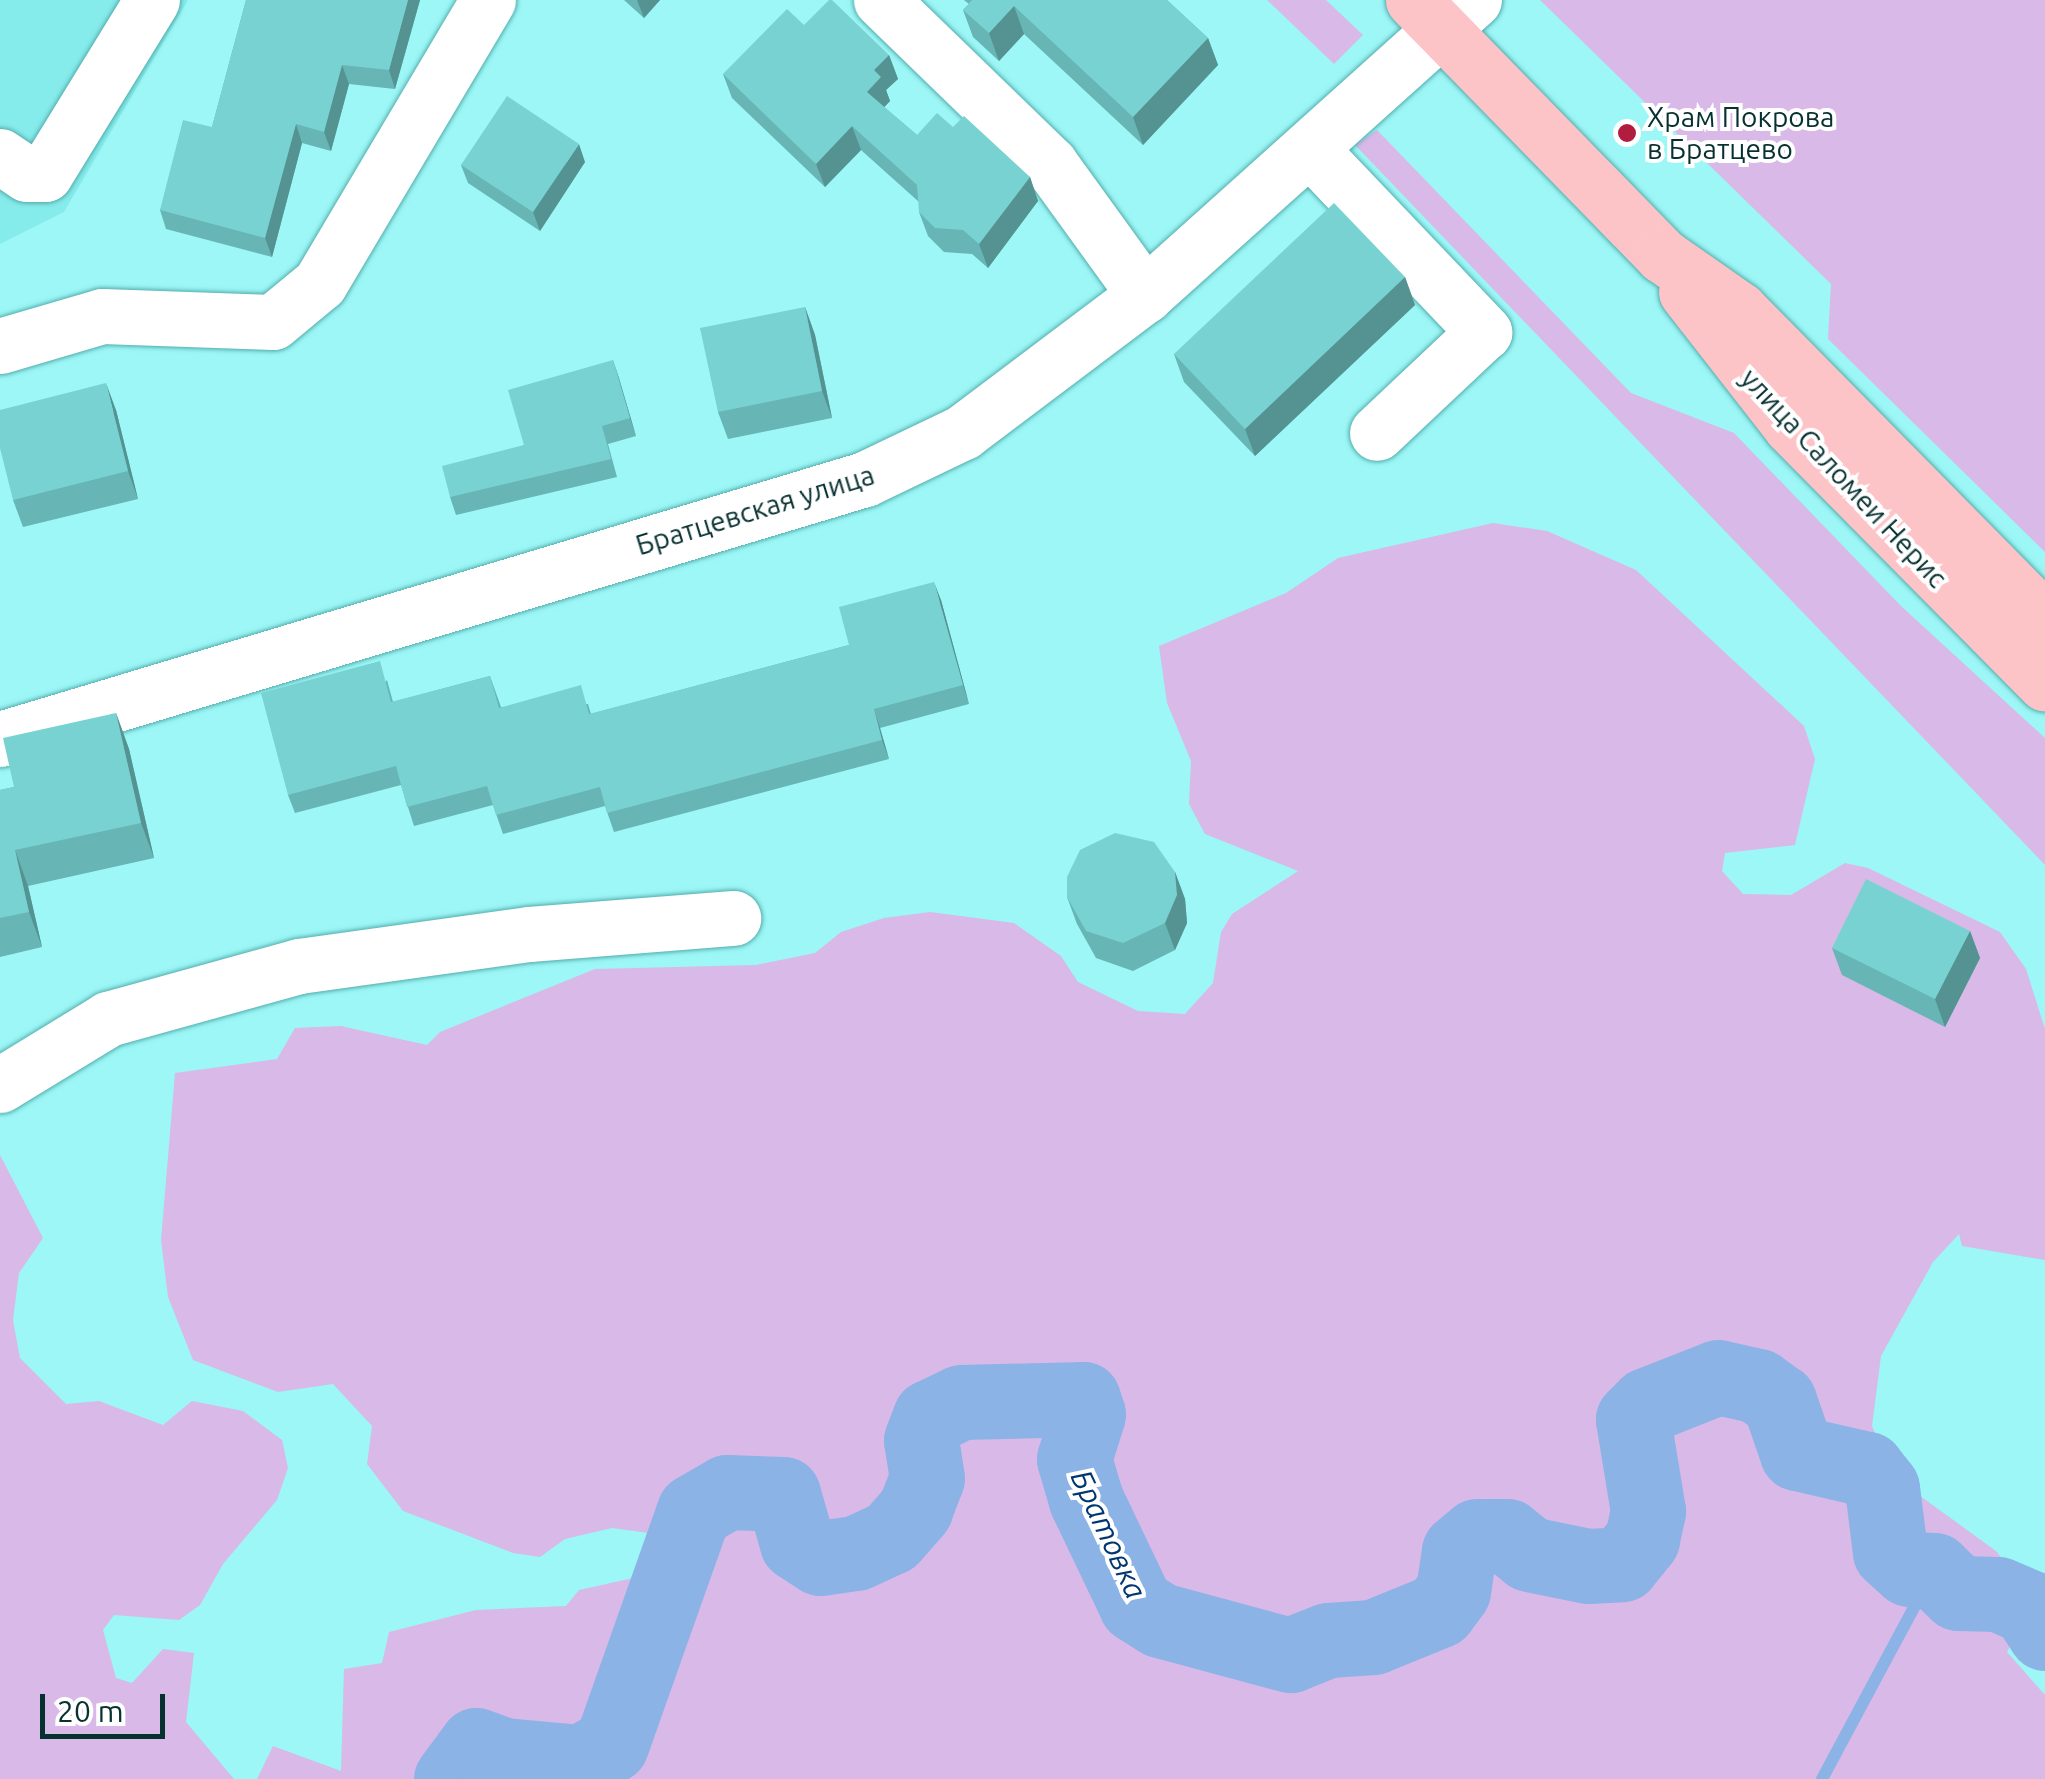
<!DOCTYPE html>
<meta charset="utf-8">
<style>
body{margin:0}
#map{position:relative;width:2045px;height:1779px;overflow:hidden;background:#9cf7f6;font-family:Ubuntu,sans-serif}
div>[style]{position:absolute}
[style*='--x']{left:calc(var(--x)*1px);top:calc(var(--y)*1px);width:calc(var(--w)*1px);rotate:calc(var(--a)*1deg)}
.built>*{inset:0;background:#86eceb}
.green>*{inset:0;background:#d9b9e8}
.stream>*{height:12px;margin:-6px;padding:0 6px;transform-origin:6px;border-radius:6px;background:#8cb3e5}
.river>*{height:75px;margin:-37.5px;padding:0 37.5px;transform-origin:37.5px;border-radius:37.5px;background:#8cb3e5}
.roads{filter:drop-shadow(0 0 2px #53adad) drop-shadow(0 0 2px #53adad)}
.minor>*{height:55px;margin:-27.5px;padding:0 27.5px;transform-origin:27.5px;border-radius:27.5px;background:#fff}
.major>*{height:55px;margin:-27.5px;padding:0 27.5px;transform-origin:27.5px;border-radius:27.5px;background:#fdc4c8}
.wall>*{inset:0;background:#67b5b4}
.shaded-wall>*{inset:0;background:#549392}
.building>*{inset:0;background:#78d2d1}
.dots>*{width:28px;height:28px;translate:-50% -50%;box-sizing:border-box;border:5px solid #fff;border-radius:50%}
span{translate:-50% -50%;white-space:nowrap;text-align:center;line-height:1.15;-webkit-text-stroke:8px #fff;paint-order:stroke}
.poi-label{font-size:28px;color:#073030}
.left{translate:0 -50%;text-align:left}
.street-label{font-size:28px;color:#073030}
.water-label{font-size:30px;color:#003771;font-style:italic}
.scale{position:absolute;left:40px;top:1694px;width:125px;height:45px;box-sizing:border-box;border:5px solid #073030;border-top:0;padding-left:12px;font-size:30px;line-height:35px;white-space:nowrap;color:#073030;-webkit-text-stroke:8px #fff;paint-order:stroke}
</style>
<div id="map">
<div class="built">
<div style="clip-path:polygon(0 0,188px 0,64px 212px,0 244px)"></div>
</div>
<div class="green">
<div style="clip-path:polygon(1267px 0,1326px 0,1363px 35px,1334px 64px)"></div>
<div style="clip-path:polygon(1540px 0,2045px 0,2045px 552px,1828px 339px,1831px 284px)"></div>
<div style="clip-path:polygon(1377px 130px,1631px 393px,1734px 433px,1901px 606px,2045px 738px,2045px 865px,1355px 145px)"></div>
<div style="clip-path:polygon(1493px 523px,1547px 531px,1636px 570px,1804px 726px,1815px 759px,1795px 845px,1725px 853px,1722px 871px,1743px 894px,1791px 895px,1845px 863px,1868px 868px,2000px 932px,2026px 969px,2045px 1029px,2045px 1260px,1962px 1246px,1959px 1234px,1933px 1262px,1881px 1356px,1872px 1426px,1894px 1477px,1996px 1551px,2020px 1581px,2024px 1619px,2007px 1652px,2045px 1695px,2045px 1779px,257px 1779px,273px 1746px,341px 1771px,344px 1669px,382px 1663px,389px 1632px,476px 1610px,566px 1606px,579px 1590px,688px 1566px,728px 1526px,663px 1535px,612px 1528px,565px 1539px,540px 1557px,513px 1553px,403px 1511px,367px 1464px,372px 1426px,333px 1384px,278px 1392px,193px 1360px,168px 1297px,161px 1240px,175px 1073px,277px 1059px,295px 1028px,341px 1026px,427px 1045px,440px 1032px,595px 969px,756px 965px,815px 953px,841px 932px,884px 918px,930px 912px,1014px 923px,1061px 956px,1078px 982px,1138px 1011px,1185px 1014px,1213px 983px,1221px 932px,1232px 914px,1298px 871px,1205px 834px,1189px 804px,1191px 761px,1167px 703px,1159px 646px,1286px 593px,1338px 558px)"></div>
<div style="clip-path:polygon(0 1155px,43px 1238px,19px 1273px,13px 1320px,20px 1358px,66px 1404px,99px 1401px,163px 1425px,192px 1401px,243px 1411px,282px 1440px,288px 1468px,277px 1500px,223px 1564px,200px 1605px,179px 1620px,114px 1615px,103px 1630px,116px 1678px,132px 1683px,163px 1649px,194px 1653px,186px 1722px,234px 1779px,0 1779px)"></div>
</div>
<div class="stream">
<div style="--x:1822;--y:1779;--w:237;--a:-61.8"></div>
</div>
<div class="river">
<div style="--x:451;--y:1779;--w:42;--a:-53.7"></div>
<div style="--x:476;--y:1745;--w:30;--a:20"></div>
<div style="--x:504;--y:1755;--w:77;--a:5.2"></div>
<div style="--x:581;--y:1762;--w:34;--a:-30"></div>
<div style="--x:611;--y:1745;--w:248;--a:-70.5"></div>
<div style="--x:694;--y:1511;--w:38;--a:-30"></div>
<div style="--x:727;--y:1492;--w:56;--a:2"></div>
<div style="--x:783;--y:1494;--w:51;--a:74.1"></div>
<div style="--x:797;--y:1543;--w:27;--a:33"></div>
<div style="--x:820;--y:1558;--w:36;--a:-8"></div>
<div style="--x:856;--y:1553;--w:38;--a:-25"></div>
<div style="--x:891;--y:1537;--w:37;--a:-49"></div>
<div style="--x:915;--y:1509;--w:33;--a:-69"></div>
<div style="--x:927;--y:1478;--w:38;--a:-99"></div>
<div style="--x:921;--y:1440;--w:25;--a:-69"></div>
<div style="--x:930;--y:1417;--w:34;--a:-26"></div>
<div style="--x:961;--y:1402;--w:122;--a:-1.4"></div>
<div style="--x:1083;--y:1399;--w:16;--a:72"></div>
<div style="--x:1088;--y:1414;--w:47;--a:107.3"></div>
<div style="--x:1074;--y:1459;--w:43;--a:73.7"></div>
<div style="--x:1086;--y:1500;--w:116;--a:64.5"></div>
<div style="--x:1136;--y:1605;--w:28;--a:32"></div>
<div style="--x:1160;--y:1620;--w:135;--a:15.1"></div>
<div style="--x:1290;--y:1655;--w:41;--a:-21.5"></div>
<div style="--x:1328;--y:1640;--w:45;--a:-3.8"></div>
<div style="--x:1373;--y:1637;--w:71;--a:-22.2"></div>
<div style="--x:1439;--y:1610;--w:24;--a:-54"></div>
<div style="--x:1453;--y:1591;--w:40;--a:-81.5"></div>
<div style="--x:1459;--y:1551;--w:23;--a:-40"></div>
<div style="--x:1477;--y:1536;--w:30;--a:0"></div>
<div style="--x:1507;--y:1536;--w:28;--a:39"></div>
<div style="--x:1529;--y:1554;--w:60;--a:11.5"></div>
<div style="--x:1588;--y:1566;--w:34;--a:-3"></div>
<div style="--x:1622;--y:1564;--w:32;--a:-51"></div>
<div style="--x:1642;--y:1539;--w:29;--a:-78"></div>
<div style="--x:1648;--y:1511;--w:93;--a:-99.3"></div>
<div style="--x:1633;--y:1419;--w:20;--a:-45"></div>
<div style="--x:1647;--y:1405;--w:76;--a:-21.5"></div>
<div style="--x:1718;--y:1377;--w:41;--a:12.7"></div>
<div style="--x:1758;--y:1386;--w:26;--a:36"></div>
<div style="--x:1779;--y:1401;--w:55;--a:70.9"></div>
<div style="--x:1797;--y:1453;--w:72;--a:12.9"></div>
<div style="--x:1867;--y:1469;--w:24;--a:52"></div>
<div style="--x:1882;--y:1488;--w:64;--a:82.9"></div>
<div style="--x:1890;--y:1552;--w:25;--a:42"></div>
<div style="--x:1909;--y:1569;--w:25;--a:2"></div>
<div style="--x:1934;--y:1570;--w:33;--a:44"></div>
<div style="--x:1958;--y:1593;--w:40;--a:1.4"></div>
<div style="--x:1998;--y:1594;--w:33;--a:23"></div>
<div style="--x:2028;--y:1607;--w:31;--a:57"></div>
</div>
<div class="roads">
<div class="minor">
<div style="--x:881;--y:0;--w:235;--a:44.1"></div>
<div style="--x:1050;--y:164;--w:162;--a:54.1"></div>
<div style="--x:1310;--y:149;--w:253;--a:46.4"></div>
<div style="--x:1484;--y:332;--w:147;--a:136.7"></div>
<div style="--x:0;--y:156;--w:32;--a:34"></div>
<div style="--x:27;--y:174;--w:18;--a:0"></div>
<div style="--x:45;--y:174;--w:204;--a:-58.4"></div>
<div style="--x:0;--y:346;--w:106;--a:-16.4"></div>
<div style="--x:102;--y:316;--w:171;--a:2"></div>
<div style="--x:273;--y:322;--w:61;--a:-39.7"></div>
<div style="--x:320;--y:283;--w:329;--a:-59.3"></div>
<div style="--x:0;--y:739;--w:903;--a:-16.73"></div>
<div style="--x:865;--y:479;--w:109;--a:-25.6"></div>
<div style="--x:963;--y:432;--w:228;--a:-37"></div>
<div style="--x:1145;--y:295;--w:442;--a:-41.9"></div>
<div style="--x:0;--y:1085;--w:127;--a:-31.4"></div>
<div style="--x:108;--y:1019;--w:198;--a:-15.5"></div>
<div style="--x:299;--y:966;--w:232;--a:-7.9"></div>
<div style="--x:529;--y:934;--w:205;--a:-4.5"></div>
</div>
<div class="major">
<div style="--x:1413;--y:0;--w:358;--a:45.7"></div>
<div style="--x:1663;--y:256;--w:93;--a:34.9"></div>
<div style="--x:1739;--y:309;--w:436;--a:45.4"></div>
<div style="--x:1686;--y:292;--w:171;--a:52.1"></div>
<div style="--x:1791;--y:427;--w:361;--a:45.3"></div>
</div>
</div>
<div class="wall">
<div style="clip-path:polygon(246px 0,420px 0,395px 89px,349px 84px,331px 151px,302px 143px,272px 257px,166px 229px,160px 210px,212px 127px)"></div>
<div style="clip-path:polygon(624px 0,660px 0,644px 18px)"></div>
<div style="clip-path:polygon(964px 0,1167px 0,1208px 38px,1218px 65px,1143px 145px,1024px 34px,999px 61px,973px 37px,963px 10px,969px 4px)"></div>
<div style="clip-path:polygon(889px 55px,898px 79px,886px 90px,890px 101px,884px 107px,917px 135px,953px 127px,1030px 177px,1038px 201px,988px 268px,972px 254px,944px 252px,928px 236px,919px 212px,919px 202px,861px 150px,825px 187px,732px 98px,723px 74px)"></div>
<div style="clip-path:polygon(585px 162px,540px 231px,468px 183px,461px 165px)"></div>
<div style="clip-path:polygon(1405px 277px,1415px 305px,1255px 456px,1184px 382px,1174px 354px)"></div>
<div style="clip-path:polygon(805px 307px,815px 335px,832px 418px,728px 439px,718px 412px)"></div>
<div style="clip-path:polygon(613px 360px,636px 436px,608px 444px,617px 477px,456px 515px,450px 497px,524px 445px)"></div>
<div style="clip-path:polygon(116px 410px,138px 499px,23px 527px,13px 500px)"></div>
<div style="clip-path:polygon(941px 600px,969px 704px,880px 728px,889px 759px,614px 832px,605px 806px,503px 834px,493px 805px,414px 826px,401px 785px,295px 813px,288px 795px,387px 680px,393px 702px,490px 676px,501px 707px,588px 704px,591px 714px,849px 645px)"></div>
<div style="clip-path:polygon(116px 713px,129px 749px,154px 858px,28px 886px,42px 947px,0 957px,0 790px,14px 787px)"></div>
<div style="clip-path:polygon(1175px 872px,1185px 899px,1187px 923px,1175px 950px,1133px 971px,1096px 958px,1077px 924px,1067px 897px)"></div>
<div style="clip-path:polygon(1970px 931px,1980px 958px,1945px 1027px,1842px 975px,1832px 948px)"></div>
</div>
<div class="shaded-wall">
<div style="clip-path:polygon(408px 0,420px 0,395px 89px,389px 70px)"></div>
<div style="clip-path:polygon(637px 0,660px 0,644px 18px)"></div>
<div style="clip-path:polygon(1014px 6px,1024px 34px,999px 61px,989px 33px)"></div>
<div style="clip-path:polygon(1208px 38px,1218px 65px,1143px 145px,1133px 117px)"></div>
<div style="clip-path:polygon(889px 55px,898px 79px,886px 90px,890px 101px,876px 116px,867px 92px,874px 70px)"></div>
<div style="clip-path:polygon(342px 65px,349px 84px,331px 151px,324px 132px)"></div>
<div style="clip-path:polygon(296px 124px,302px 143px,272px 257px,265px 238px)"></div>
<div style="clip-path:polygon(852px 126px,861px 150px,825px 187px,816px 164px)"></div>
<div style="clip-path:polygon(579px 144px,585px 162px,540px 231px,533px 212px)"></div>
<div style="clip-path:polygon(1030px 177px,1038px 201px,988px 268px,979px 244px)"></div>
<div style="clip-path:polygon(1405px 277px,1415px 305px,1255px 456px,1245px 429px)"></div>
<div style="clip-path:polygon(805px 307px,815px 335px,832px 418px,822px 391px)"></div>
<div style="clip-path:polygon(613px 360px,619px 378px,636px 436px,630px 418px)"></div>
<div style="clip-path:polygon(106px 383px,116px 410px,138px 499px,128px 471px)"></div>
<div style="clip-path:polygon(934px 582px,941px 600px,969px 704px,963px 685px)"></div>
<div style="clip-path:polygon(874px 709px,880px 728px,889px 759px,882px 740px)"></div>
<div style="clip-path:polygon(116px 713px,129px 749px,154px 858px,141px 823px)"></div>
<div style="clip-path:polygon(15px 850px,28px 886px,42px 947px,29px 912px)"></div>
<div style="clip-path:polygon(1175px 872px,1185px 899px,1187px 923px,1175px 950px,1165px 923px)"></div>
<div style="clip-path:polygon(1970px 931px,1980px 958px,1945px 1027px,1935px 999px)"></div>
</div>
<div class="building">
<div style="clip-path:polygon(246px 0,408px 0,389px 70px,342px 65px,324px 132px,296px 124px,265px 238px,160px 210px,183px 120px,212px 127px)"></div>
<div style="clip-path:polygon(829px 0,832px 0,889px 55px,874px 70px,881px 77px,867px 92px,917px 135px,937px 113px,953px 127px,964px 116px,1030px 177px,979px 244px,963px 230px,935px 228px,919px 212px,917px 185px,852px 126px,816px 164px,723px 74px,787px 9px,804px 25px)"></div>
<div style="clip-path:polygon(972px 0,1167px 0,1208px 38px,1133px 117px,1014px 6px,989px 33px,963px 10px)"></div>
<div style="clip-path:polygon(507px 96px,579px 144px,533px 212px,461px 165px)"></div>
<div style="clip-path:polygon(1334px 203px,1405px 277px,1245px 429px,1174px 354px)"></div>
<div style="clip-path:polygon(805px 307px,822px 391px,718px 412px,700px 328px)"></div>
<div style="clip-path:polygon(613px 360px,630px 418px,602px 426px,611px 459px,450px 497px,442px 466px,524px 445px,508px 390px)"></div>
<div style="clip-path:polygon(106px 383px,128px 471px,13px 500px,0 448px,0 410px)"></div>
<div style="clip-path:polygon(934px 582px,963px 685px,874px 709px,882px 740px,607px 813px,600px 787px,496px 815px,487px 786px,407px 807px,396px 766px,288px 795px,261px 693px,380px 661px,391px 702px,490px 676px,499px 708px,581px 685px,589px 714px,849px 645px,839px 607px)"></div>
<div style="clip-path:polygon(116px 713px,141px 823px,15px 850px,29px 912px,0 918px,0 790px,14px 787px,3px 738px)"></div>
<div style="clip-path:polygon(1115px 833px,1154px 842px,1175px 872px,1177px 895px,1165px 923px,1123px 943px,1086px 931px,1067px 897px,1067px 877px,1080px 850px)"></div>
<div style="clip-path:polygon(1866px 879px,1970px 931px,1935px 999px,1832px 948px)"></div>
</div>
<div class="dots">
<div style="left:1627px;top:133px;background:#b11d3f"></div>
</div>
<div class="poi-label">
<span class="left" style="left:1647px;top:133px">Храм Покрова<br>в Братцево</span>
</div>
<div class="street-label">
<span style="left:1844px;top:478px;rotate:47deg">улица Саломеи Нерис</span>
<span style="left:755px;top:510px;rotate:-17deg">Братцевская улица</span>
</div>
<div class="water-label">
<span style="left:1109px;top:1534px;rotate:65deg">Братовка</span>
</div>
<div class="scale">20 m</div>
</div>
